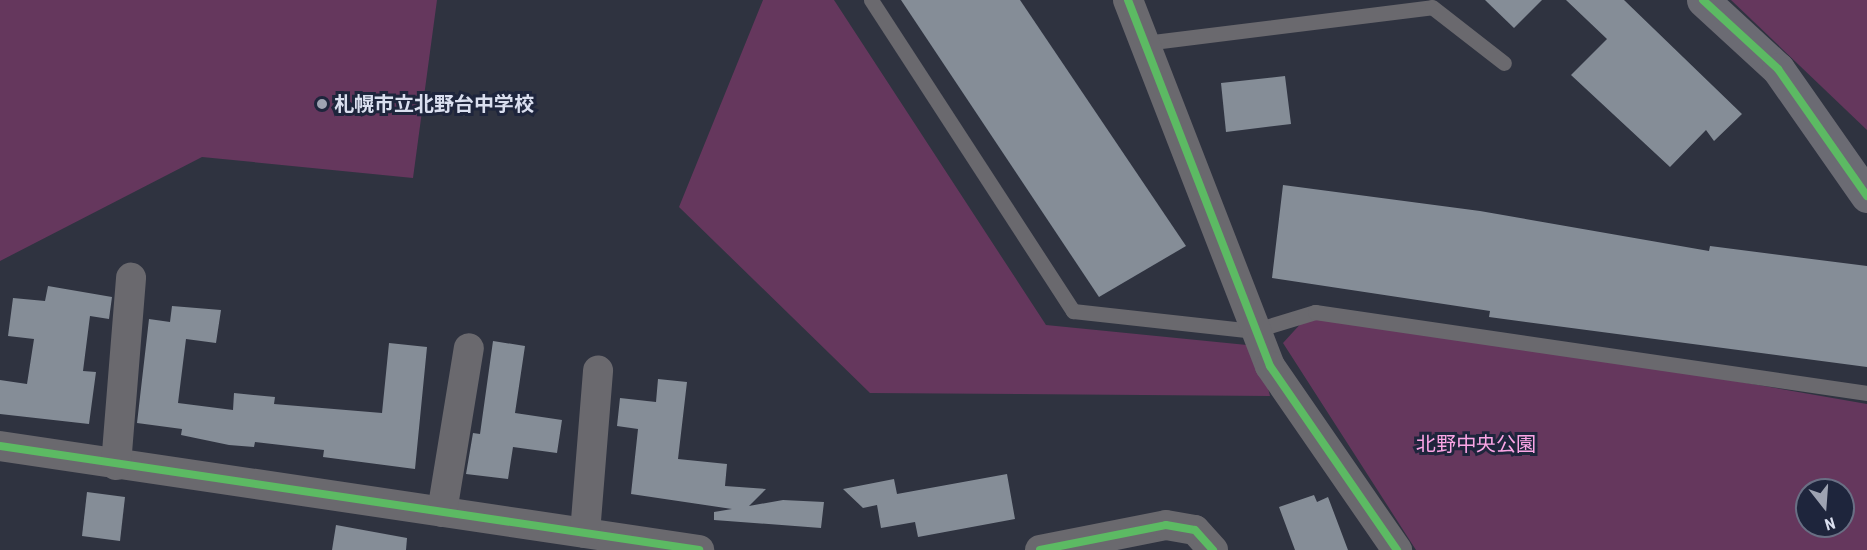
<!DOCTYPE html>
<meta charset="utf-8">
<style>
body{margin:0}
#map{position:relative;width:1867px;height:550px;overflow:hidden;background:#2f3340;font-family:"Roboto Condensed","Noto Sans JP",sans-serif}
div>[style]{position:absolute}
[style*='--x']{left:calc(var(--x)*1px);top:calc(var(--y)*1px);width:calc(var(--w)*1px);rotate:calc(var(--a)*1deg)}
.green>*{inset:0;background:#65375d}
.building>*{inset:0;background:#858d97}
.lane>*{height:15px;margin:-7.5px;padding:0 7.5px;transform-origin:7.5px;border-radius:7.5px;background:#6a696e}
.street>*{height:30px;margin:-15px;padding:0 15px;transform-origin:15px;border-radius:15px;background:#6a696e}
.secondary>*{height:33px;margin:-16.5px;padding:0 16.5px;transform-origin:16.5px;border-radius:16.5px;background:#6b6b73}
.cycleway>*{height:8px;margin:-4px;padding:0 4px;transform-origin:4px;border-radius:4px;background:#5cba63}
.dots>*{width:16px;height:16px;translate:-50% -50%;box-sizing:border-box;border:3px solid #1e253c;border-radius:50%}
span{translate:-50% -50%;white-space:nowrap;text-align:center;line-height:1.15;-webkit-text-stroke:6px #1e253c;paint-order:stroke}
.poi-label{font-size:20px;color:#dadfef;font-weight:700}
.left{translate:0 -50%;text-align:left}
.park-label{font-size:20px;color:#fba6e6}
.north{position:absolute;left:1795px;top:478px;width:60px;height:60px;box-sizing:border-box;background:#1e253c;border:2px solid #696f84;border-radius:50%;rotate:163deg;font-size:16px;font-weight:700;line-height:24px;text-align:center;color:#dadfef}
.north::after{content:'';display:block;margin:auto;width:21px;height:27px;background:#9ea3b2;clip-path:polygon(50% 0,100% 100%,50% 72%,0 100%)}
</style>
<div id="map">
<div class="green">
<div style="clip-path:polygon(0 0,437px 0,413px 178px,202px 157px,0 261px)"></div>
<div style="clip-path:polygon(763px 0,834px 0,1046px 325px,1257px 346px,1270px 396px,870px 393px,679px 207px)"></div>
<div style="clip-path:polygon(1731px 0,1867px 0,1867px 130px)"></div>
<div style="clip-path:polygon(evenodd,1315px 308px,1867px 404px,1867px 550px,1416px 550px,1283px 343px,1315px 308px,1807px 490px,1843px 490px,1843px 526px,1807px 526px,1807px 490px)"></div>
</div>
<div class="building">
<div style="clip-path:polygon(901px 0,1020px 0,1186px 246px,1099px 297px)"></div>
<div style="clip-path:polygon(1485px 0,1542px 0,1514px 28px)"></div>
<div style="clip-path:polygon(1566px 0,1624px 0,1742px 114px,1714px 141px,1706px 130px,1670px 167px,1571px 75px,1607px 39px)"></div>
<div style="clip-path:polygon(1285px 76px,1291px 124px,1226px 132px,1221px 83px)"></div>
<div style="clip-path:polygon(1283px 185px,1480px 211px,1709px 251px,1710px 246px,1867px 266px,1867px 367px,1489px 317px,1490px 311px,1272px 278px)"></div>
<div style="clip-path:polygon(48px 286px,112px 297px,109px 319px,90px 316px,83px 371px,96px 372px,89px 424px,0 414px,0 380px,27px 384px,34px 339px,8px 336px,13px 298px,45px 301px)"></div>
<div style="clip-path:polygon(172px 306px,221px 310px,216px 343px,186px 339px,178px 403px,233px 410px,234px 393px,275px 397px,274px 404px,382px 413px,389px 343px,427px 347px,415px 469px,323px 457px,324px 450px,255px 442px,254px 447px,229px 445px,181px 435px,182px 429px,137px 423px,149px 319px,170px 322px)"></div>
<div style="clip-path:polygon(493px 341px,525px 346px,515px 413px,562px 420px,557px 453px,513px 447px,508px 479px,466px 474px,473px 433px,480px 434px)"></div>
<div style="clip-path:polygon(658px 379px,687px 382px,678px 459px,727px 464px,725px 486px,766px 489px,749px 506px,783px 500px,824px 502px,821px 528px,714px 520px,714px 512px,732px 509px,631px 494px,638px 429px,617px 426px,620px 398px,656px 402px)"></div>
<div style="clip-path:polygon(1007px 474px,1015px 519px,918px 537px,915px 522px,881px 528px,877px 505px,863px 508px,843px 489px,894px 479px,897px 494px)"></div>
<div style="clip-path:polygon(87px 492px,125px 497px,120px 541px,82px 536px)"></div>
<div style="clip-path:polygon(1314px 495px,1317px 502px,1328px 497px,1348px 550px,1295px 550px,1279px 507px)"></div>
<div style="clip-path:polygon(336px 525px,407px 538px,406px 550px,332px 550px)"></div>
</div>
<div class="lane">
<div style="--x:871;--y:0;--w:371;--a:57"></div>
<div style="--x:1073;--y:311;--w:181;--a:6.3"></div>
<div style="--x:1253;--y:331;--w:65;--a:-17"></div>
<div style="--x:1315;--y:312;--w:558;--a:8.35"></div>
<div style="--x:1145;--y:43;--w:289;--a:-7.1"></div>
<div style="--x:1432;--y:7;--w:91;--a:37.9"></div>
</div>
<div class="street">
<div style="--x:1128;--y:0;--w:393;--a:68.8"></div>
<div style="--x:1270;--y:366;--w:224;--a:55.4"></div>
<div style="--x:0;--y:446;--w:707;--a:8.46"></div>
<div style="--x:116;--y:465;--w:188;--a:-85.4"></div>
<div style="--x:442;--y:512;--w:166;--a:-80.7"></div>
<div style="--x:585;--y:533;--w:163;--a:-85.4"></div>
<div style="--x:1040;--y:550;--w:128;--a:-11.2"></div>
<div style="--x:1166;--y:525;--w:29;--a:10"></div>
<div style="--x:1195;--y:530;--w:27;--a:48"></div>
</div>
<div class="secondary">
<div style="--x:1703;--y:0;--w:102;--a:42.6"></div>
<div style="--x:1778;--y:69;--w:155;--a:55"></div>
</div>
<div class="cycleway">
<div style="--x:1128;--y:0;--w:393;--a:68.8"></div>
<div style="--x:1270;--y:366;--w:224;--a:55.4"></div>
<div style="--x:1703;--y:0;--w:102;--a:42.6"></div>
<div style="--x:1778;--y:69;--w:155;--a:55"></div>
<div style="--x:0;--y:446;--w:707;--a:8.46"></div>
<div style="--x:1040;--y:550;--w:128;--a:-11.2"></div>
<div style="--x:1166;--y:525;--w:29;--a:10"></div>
<div style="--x:1195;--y:530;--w:27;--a:48"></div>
</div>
<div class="dots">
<div style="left:322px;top:104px;background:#9ea3b2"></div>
</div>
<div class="poi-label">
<span class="left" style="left:334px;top:104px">札幌市立北野台中学校</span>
</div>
<div class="park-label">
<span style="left:1476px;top:444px">北野中央公園</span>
</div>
<div class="north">N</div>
</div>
